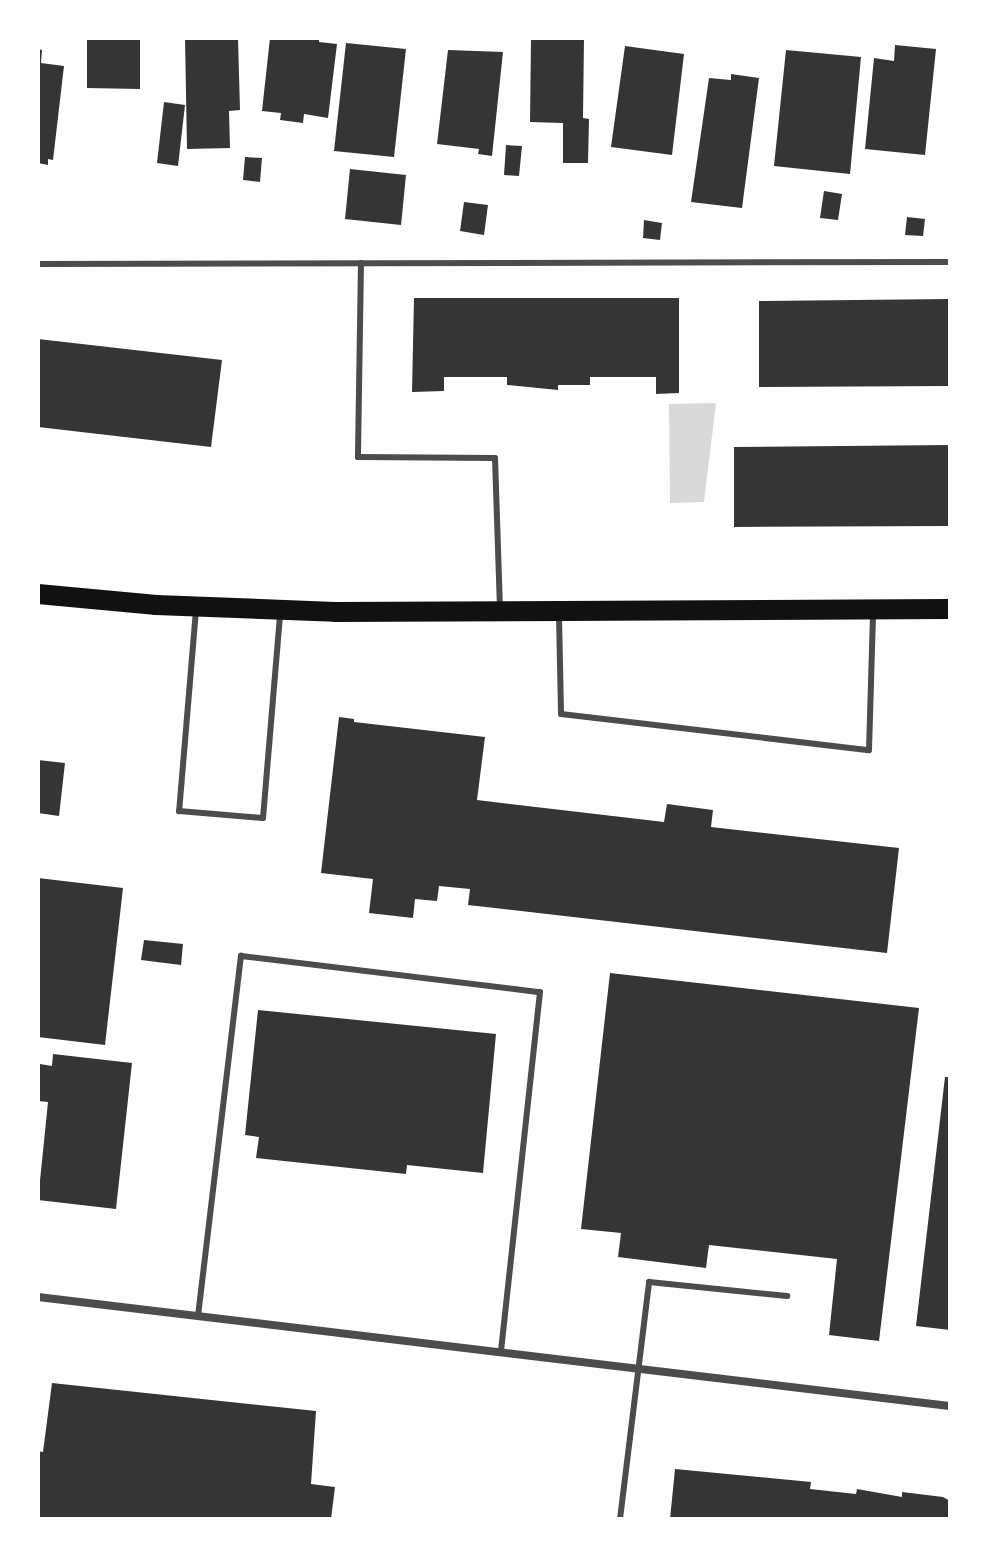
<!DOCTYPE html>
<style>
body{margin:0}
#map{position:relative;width:988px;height:1557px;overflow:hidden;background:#fff;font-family:Overpass,sans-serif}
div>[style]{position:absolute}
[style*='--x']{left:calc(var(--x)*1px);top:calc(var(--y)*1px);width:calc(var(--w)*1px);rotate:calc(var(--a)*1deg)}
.water>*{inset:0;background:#d9d9d9}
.building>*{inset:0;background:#353535}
.service>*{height:6px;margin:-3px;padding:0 3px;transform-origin:3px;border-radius:3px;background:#4c4c4c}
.minor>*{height:8px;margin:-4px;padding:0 4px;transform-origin:4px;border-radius:4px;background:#4c4c4c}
.primary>*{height:20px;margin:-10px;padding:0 10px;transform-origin:10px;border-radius:10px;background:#111}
span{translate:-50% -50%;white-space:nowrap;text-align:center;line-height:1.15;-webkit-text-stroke:7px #fff;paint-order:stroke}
.frame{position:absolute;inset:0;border:40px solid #fff;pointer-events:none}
</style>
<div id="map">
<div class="water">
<div style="clip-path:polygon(716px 403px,704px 502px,670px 503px,669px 404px)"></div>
</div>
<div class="building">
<div style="clip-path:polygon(87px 38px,140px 38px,140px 89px,87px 88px)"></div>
<div style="clip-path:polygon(185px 38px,238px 38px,240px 110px,229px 111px,230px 148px,187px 149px)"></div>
<div style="clip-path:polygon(270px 38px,319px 38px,319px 42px,337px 44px,328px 118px,304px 114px,303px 123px,280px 120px,281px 113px,262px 111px)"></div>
<div style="clip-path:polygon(531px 38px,584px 38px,583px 118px,589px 119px,588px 163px,563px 163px,563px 123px,530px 122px)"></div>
<div style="clip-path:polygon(346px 43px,406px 49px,394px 157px,334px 151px)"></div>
<div style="clip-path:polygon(895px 45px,936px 49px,925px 155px,865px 149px,874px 58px,894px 61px)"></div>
<div style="clip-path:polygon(625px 46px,684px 54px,672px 155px,611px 147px)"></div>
<div style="clip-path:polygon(38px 49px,42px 50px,41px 63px,64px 66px,53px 160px,48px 159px,48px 165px,38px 163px)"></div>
<div style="clip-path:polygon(448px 50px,503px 52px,492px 156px,478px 154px,479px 149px,437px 144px)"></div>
<div style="clip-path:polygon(786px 50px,861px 57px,850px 174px,774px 166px)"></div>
<div style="clip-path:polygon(731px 74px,759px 78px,742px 208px,691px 202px,709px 78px,731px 80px)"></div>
<div style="clip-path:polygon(164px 102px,185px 105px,178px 166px,157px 163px)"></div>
<div style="clip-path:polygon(506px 145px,522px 146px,519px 176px,504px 175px)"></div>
<div style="clip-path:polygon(245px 157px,262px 158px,260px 182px,243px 180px)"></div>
<div style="clip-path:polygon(350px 169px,406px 175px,401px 225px,345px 219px)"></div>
<div style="clip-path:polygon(824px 191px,842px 194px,838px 220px,820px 218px)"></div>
<div style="clip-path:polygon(464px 202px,488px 205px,484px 235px,460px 231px)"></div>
<div style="clip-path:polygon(907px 217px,925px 219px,923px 236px,905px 235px)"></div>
<div style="clip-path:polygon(644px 220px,662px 223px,660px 240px,643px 238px)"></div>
<div style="clip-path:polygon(414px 298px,679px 298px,679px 393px,656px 394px,656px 377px,590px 377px,590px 385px,558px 385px,558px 390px,507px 385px,507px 377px,444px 377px,444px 391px,412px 392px)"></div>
<div style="clip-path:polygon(950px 299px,950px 386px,759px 387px,759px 301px)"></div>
<div style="clip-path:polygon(38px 339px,222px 360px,211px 447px,38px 427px)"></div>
<div style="clip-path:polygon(950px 445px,950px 526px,734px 527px,734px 447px)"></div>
<div style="clip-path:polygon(339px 717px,354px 719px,354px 722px,485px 737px,477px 800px,664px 822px,667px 804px,713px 810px,711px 827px,899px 848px,887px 953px,468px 905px,470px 889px,439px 886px,437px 901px,415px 899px,413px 918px,369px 913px,373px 879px,321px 873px)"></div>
<div style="clip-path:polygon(38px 760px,65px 763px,59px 816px,38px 813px)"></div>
<div style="clip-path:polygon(38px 878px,123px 888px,105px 1045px,38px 1037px)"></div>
<div style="clip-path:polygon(144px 940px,183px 944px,181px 965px,141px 960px)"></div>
<div style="clip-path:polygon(610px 973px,919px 1008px,879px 1341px,829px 1335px,837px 1259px,709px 1245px,706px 1268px,618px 1257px,621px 1233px,581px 1229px)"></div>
<div style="clip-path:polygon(258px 1010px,496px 1034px,483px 1173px,407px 1165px,406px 1174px,256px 1158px,259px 1137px,245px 1135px)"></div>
<div style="clip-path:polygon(53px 1054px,132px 1063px,116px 1209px,38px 1200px,48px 1102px,38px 1101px,38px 1085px,40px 1064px,52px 1066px)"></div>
<div style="clip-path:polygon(945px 1077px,950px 1077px,950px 1330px,916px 1326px)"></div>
<div style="clip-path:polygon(52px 1383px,316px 1411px,311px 1484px,335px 1487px,331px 1519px,38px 1519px,38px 1451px,43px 1452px)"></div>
<div style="clip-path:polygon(675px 1469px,811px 1482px,810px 1489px,856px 1494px,857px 1489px,902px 1497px,902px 1492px,943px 1497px,950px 1501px,950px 1519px,670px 1519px)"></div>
</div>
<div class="service">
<div style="--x:361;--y:263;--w:194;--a:90.9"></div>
<div style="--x:358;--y:457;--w:137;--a:0.4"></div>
<div style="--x:495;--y:458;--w:150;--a:88.1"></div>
<div style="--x:38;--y:264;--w:912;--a:-0.13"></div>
<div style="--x:196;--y:610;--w:202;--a:94.8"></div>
<div style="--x:179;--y:811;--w:84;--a:4.8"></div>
<div style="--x:263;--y:818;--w:204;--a:-85.2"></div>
<div style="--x:559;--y:616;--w:98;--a:88.8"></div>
<div style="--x:561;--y:714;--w:310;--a:6.7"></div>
<div style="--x:869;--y:750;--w:137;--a:-88.3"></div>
<div style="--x:198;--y:1316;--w:363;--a:-83.2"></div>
<div style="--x:241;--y:956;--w:301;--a:6.9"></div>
<div style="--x:540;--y:992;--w:362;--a:96.2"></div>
<div style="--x:620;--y:1519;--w:239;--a:-83"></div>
<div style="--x:649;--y:1282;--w:139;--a:5.8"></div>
</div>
<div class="minor">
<div style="--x:38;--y:1297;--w:918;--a:6.82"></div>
</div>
<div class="primary">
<div style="--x:38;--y:594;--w:119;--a:5.3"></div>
<div style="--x:156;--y:605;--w:179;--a:2.2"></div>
<div style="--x:335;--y:612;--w:615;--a:-0.28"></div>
</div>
<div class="frame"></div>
</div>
